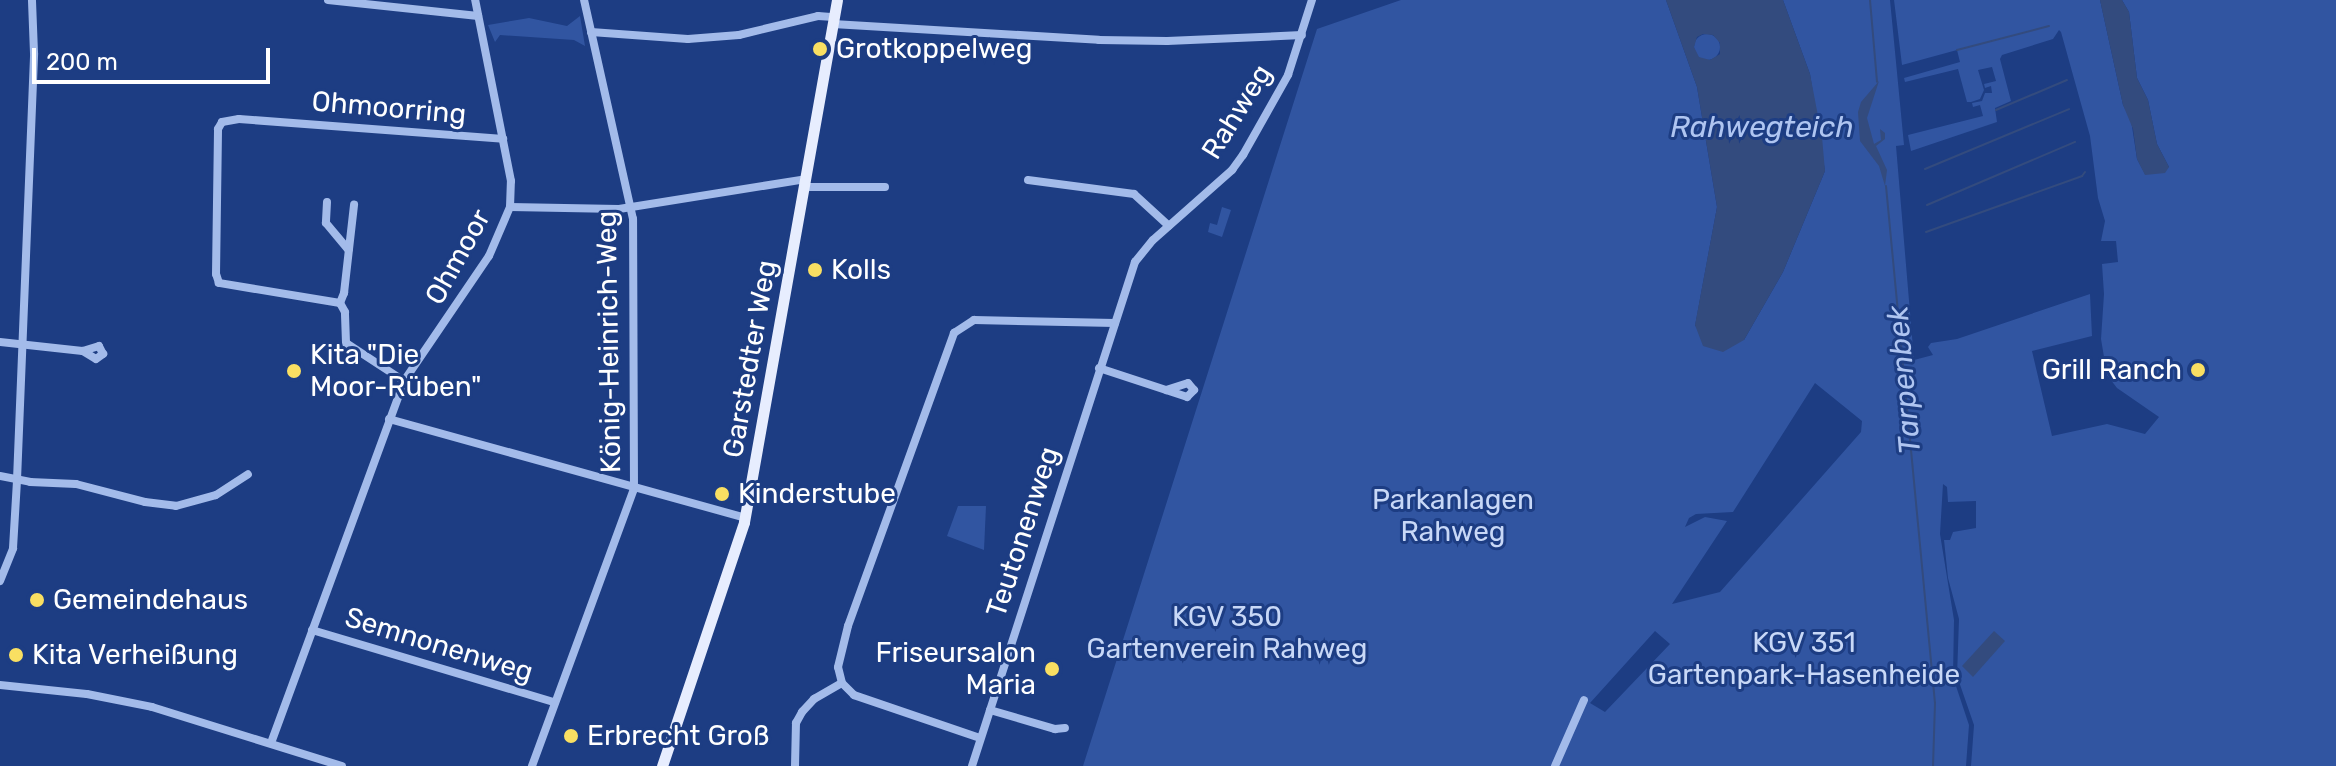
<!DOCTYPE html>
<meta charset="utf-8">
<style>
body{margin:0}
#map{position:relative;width:2336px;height:766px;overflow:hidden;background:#1d3d83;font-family:Rubik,sans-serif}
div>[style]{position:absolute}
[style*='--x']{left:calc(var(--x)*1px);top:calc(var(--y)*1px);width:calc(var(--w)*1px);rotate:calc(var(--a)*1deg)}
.green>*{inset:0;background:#3155a1}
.round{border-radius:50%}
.water>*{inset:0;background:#334b7e}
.stream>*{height:2px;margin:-1px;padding:0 1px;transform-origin:1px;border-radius:1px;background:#334b7e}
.minor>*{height:8px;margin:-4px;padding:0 4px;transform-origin:4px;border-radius:4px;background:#a3bbea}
.major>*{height:11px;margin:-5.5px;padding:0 5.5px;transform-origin:5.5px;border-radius:5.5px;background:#e7edfe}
.dots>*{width:22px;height:22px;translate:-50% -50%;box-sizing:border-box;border:4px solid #1d3d83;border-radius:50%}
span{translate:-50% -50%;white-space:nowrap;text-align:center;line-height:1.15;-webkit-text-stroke:6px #1d3d83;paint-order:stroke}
.poi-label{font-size:28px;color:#fff}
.left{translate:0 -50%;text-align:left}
.right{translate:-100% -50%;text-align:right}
.street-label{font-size:28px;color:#fff}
.park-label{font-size:28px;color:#c8d8f7}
.water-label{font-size:30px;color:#afc5f1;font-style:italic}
.scale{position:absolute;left:32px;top:48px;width:238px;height:36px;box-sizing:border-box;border:4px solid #fff;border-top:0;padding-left:10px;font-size:24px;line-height:28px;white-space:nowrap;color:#fff;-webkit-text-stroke:6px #1d3d83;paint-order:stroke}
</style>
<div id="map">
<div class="green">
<div style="clip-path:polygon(evenodd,1401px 0,1666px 0,1697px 87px,1717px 207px,1695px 326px,1744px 340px,1783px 272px,1825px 171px,1810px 74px,1783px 0,1890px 0,1904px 145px,1896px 146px,1914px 360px,1933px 355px,1928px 347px,1931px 343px,1957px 339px,2090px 294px,2092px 336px,2032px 351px,2052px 436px,2107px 424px,2145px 434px,2159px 417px,2117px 388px,2107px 375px,2101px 339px,2104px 294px,2102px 264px,2118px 262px,2116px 241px,2101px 241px,2105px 221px,2098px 198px,2090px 136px,2061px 32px,2059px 30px,2053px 39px,2002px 55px,2000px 59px,2011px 101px,1995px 108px,1997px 122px,1911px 151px,1908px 135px,1983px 116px,1980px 105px,1973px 107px,1972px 103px,1982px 101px,1985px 93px,1992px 93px,1991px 86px,1985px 88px,1984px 84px,1996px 81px,1992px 67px,1978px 70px,1984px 90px,1980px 99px,1971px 102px,1967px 102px,1958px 69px,1905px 82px,1904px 78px,1960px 62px,1957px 50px,1902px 65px,1894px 0,2100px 0,2123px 105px,2131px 120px,2137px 159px,2145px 174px,2169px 167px,2157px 144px,2148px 100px,2137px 78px,2129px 12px,2122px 0,2336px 0,2336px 766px,1971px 766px,1974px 725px,1957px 676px,1959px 619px,1948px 578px,1944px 540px,1950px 540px,1953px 532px,1976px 528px,1976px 501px,1948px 502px,1947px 487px,1943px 484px,1940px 534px,1954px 620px,1953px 677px,1969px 725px,1966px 766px,1083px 766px,1317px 29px,1401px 0,1815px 383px,1862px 421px,1861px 432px,1720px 592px,1672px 604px,1727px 521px,1705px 517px,1685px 527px,1689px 518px,1696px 514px,1733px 512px,1815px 383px,1401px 0,1655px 631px,1670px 644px,1605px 712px,1590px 703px,1655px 631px)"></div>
<div style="clip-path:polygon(580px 16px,585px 46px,574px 40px,500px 35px,495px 42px,488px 25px,529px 18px,567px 26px)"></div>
<div class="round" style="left:1694px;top:34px;width:26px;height:26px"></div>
<div style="clip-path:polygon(1222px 207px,1231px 210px,1222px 237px,1208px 232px,1210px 223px,1217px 225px)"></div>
<div style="clip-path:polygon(958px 506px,986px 506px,984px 550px,947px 536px)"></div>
</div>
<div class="water">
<div style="clip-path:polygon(evenodd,1666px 0,1783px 0,1810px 74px,1822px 137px,1825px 171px,1783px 272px,1744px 340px,1723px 352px,1703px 346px,1695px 325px,1717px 207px,1697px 87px,1666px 0,1703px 34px,1713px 35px,1720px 43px,1720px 54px,1710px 60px,1699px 57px,1694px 47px,1697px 37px,1703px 34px)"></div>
<div style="clip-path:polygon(2100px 0,2122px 0,2129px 12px,2137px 78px,2148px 100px,2157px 144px,2169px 167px,2165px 173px,2145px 175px,2137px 159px,2133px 129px,2123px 105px)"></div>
<div style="clip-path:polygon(1879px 81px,1867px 118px,1874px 144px,1881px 140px,1880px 129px,1885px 133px,1885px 139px,1876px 146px,1887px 170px,1885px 186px,1879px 166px,1860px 141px,1858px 112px,1861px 102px)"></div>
<div style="clip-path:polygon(1994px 631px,2005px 641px,1973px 677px,1962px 666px)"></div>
</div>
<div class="stream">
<div style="--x:1870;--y:0;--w:82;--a:85.1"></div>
<div style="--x:1957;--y:50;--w:95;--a:-14.6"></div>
<div style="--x:1996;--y:110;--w:77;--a:-22.9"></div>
<div style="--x:1925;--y:169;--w:156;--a:-22.6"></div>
<div style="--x:1886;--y:186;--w:519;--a:84.59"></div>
<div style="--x:1935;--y:703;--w:63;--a:91.8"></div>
<div style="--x:1927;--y:205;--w:161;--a:-23.1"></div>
<div style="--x:1926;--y:232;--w:166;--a:-19.7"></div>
<div style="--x:2082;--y:176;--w:5;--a:-53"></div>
</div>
<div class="minor">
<div style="--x:328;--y:0;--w:151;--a:6.1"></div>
<div style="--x:833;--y:24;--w:266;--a:3.4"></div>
<div style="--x:1099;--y:40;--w:68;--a:0.8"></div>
<div style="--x:1167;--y:41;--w:135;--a:-2.5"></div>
<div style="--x:591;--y:32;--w:97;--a:4.1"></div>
<div style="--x:688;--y:39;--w:51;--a:-4.5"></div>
<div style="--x:739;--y:35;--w:81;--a:-13.5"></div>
<div style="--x:818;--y:16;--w:16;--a:4"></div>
<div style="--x:1028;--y:180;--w:107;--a:7.5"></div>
<div style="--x:1134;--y:194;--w:47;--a:42.4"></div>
<div style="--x:805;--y:187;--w:80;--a:0"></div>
<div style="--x:327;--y:202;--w:21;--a:93"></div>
<div style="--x:326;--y:223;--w:35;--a:50"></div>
<div style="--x:510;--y:207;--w:109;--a:1.1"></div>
<div style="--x:619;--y:209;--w:189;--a:-9.1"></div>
<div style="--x:340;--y:303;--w:11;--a:-68"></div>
<div style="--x:344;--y:293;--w:89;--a:-83.5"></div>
<div style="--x:0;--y:342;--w:83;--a:6.2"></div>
<div style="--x:83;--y:351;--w:15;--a:32"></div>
<div style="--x:96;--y:359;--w:9;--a:-36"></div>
<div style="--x:103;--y:354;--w:9;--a:-117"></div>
<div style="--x:99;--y:346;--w:17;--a:163"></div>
<div style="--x:1099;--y:368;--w:93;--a:18.2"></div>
<div style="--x:1187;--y:397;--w:10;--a:-45"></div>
<div style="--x:1194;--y:390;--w:9;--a:-131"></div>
<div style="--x:1188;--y:383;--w:23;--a:162"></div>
<div style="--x:404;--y:381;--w:69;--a:-146.8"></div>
<div style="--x:346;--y:343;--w:31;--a:-92"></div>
<div style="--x:345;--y:312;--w:10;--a:-119"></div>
<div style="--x:340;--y:303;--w:123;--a:-170.6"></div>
<div style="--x:219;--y:283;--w:9;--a:-108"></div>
<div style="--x:216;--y:274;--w:145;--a:-89.2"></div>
<div style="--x:218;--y:129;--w:8;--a:-60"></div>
<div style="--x:222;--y:122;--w:17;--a:-10"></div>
<div style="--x:239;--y:119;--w:265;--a:4.3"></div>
<div style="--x:389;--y:419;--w:370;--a:15.5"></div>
<div style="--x:0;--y:476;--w:31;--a:11"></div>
<div style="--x:30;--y:482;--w:46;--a:2.5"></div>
<div style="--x:76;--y:484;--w:71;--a:14.6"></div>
<div style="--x:145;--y:502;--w:31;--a:7"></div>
<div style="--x:176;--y:506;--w:41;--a:-15.4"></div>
<div style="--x:216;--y:495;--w:38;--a:-33"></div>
<div style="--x:0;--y:581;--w:35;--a:-68"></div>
<div style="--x:13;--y:548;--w:68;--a:-86.6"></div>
<div style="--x:17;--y:480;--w:427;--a:-87.7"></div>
<div style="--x:34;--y:53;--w:53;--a:-92.2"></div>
<div style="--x:312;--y:630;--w:252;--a:16.6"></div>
<div style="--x:0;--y:685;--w:87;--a:5.9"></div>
<div style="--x:87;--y:694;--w:66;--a:11.3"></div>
<div style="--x:152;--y:707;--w:199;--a:17.3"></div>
<div style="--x:990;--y:710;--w:68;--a:16.3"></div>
<div style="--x:1055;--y:729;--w:10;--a:-6"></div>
<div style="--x:980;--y:738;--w:133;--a:-161.2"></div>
<div style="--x:854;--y:695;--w:17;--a:-135"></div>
<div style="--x:842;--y:683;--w:16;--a:-104"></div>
<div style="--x:838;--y:667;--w:42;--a:-76.3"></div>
<div style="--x:848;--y:626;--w:312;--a:-70.1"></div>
<div style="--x:954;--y:333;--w:24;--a:-33"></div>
<div style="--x:974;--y:320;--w:141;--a:1.2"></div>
<div style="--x:271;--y:743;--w:386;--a:-69.8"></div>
<div style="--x:404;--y:381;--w:151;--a:-55.8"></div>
<div style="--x:489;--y:256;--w:53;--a:-66.8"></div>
<div style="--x:510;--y:207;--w:26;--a:-88"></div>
<div style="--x:511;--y:181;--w:185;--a:-101.2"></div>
<div style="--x:532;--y:766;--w:295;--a:-69.8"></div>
<div style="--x:634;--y:489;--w:270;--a:-90.2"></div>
<div style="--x:633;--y:219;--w:224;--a:-102.6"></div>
<div style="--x:795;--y:766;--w:43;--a:-88.7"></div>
<div style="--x:796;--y:723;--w:13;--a:-61"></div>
<div style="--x:802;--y:712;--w:18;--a:-47"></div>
<div style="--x:814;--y:699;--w:32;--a:-30"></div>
<div style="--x:972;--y:766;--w:530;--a:-72.08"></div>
<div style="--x:1135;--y:262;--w:28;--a:-51"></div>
<div style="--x:1153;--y:240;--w:106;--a:-41.5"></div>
<div style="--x:1232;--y:170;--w:19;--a:-54"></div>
<div style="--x:1243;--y:155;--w:92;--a:-60.6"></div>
<div style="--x:1288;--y:75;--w:79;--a:-72.3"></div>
<div style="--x:1555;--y:766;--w:72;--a:-66.3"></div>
</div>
<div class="major">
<div style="--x:662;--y:766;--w:257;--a:-71.4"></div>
<div style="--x:744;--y:522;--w:530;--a:-79.9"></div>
</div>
<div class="dots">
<div style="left:820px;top:49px;background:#f9df62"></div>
<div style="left:815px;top:270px;background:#f9df62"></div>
<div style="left:2198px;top:370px;background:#f9df62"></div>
<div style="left:294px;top:371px;background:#f9df62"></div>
<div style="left:722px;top:494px;background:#f9df62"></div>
<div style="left:37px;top:600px;background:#f9df62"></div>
<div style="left:16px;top:655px;background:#f9df62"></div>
<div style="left:1052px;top:669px;background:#f9df62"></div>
<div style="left:571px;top:736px;background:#f9df62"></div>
</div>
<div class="poi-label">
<span class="left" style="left:836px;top:49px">Grotkoppelweg</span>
<span class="left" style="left:831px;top:270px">Kolls</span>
<span class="left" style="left:310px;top:371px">Kita "Die<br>Moor-Rüben"</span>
<span class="right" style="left:2182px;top:370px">Grill Ranch</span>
<span class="left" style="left:738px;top:494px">Kinderstube</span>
<span class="left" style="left:53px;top:600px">Gemeindehaus</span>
<span class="right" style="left:1036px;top:669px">Friseursalon<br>Maria</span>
<span class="left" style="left:32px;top:655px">Kita Verheißung</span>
<span class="left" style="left:587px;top:736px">Erbrecht Groß</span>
</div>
<div class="street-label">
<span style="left:389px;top:108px;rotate:5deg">Ohmoorring</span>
<span style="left:1237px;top:112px;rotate:-58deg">Rahweg</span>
<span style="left:458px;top:257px;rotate:-61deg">Ohmoor</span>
<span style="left:609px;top:342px;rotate:-91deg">König-Heinrich-Weg</span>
<span style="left:750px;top:359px;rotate:-80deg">Garstedter Weg</span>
<span style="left:1023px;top:532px;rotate:-72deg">Teutonenweg</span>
<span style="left:439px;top:645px;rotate:17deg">Semnonenweg</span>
</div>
<div class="park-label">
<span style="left:1453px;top:516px">Parkanlagen<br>Rahweg</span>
<span style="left:1227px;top:633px">KGV 350<br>Gartenverein Rahweg</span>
<span style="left:1804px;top:659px">KGV 351<br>Gartenpark-Hasenheide</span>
</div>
<div class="water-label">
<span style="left:1762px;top:127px">Rahwegteich</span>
<span style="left:1904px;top:380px;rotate:-95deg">Tarpenbek</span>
</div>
<div class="scale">200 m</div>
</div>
